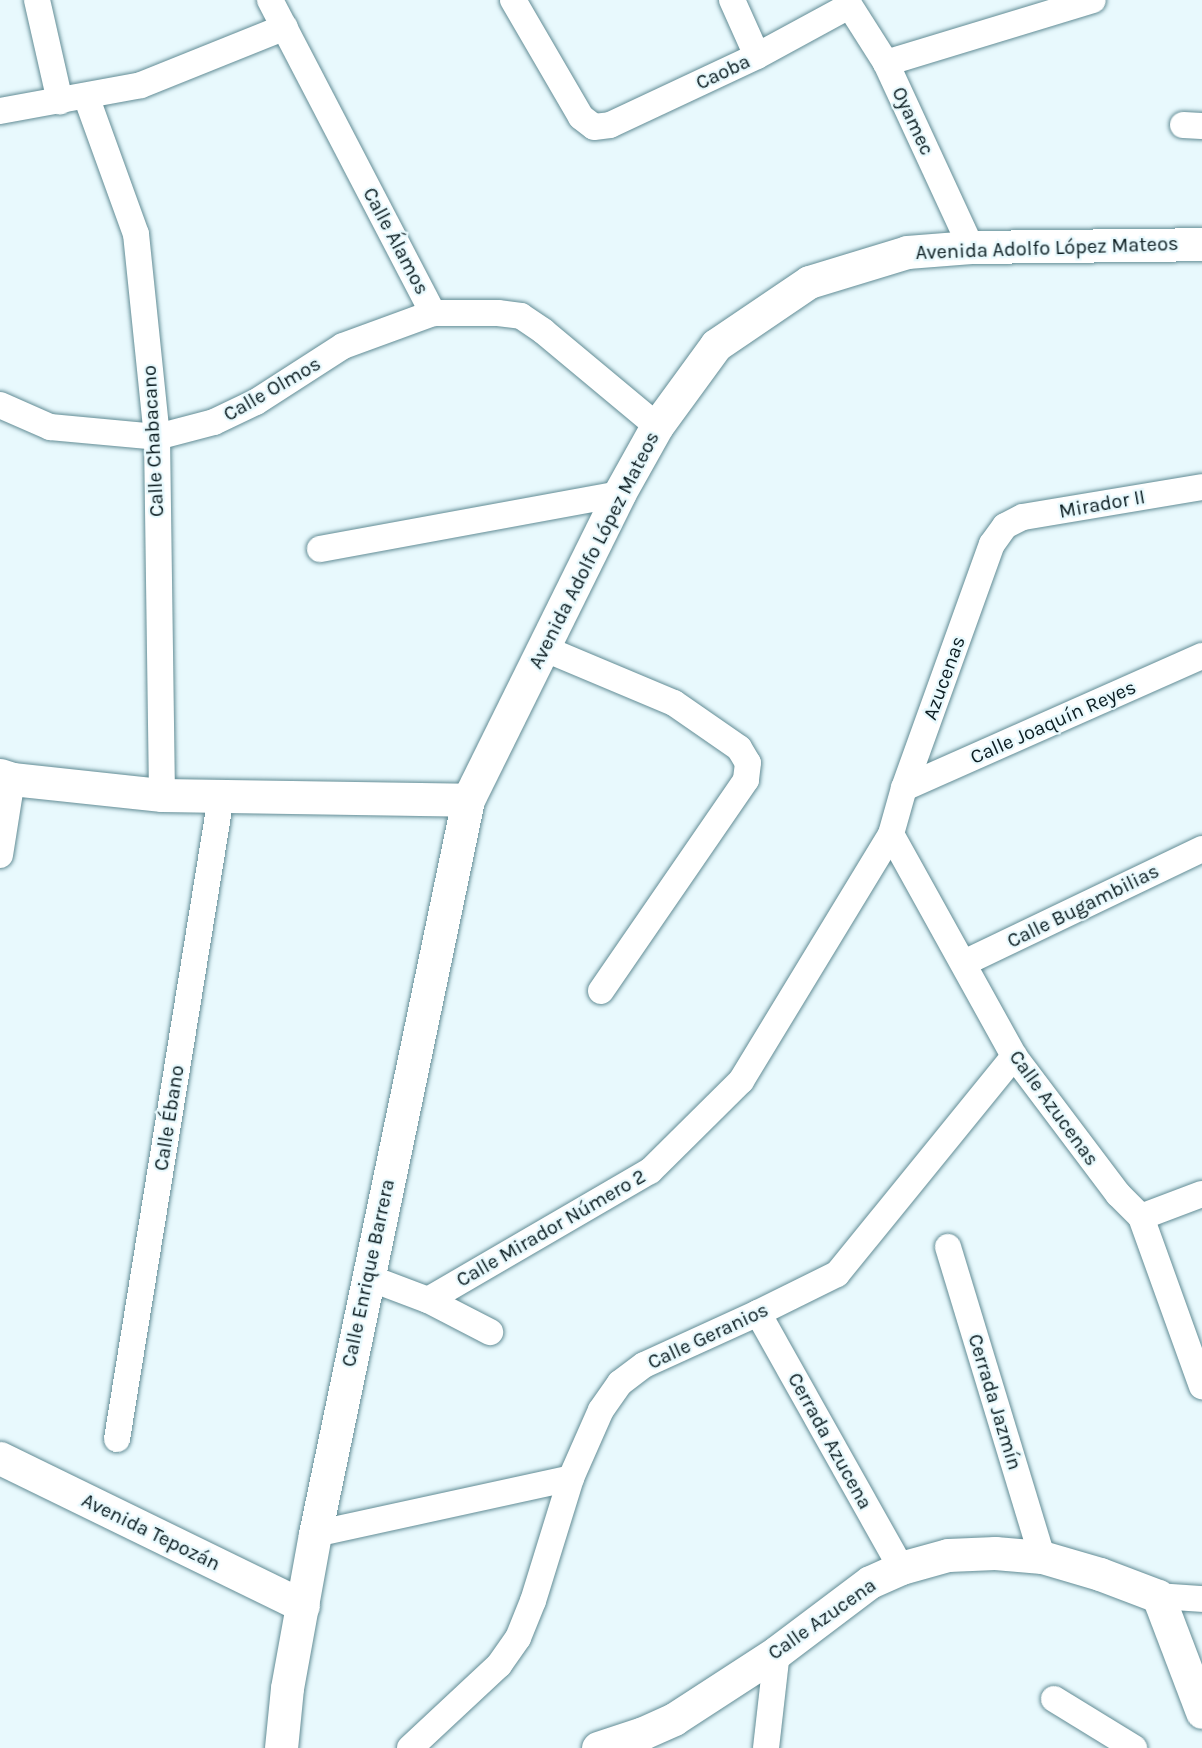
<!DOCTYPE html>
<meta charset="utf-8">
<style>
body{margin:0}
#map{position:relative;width:1202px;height:1748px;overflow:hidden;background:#e8f9fd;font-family:Karla,sans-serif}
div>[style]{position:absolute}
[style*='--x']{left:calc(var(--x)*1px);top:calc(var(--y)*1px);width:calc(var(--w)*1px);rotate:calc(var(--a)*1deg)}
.roads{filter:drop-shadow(0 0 2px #628c95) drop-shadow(0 0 2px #628c95)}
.minor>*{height:26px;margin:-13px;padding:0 13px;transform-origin:13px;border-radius:13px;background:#fff}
.tertiary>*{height:33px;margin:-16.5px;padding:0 16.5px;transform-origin:16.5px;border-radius:16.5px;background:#fff}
span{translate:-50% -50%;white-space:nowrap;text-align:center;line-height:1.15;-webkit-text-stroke:4.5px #e8f9fd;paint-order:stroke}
.street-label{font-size:20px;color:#0b1c20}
</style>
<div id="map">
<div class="roads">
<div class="minor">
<div style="--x:37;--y:0;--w:104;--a:77.2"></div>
<div style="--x:270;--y:0;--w:353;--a:62.5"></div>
<div style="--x:513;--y:0;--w:135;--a:59.8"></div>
<div style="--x:581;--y:117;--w:16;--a:38"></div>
<div style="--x:594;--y:127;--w:16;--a:-7"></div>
<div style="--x:610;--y:125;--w:162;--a:-25.1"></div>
<div style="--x:757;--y:56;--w:105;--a:-28.5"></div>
<div style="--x:732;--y:0;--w:61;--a:65.9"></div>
<div style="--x:846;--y:0;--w:75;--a:57.6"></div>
<div style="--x:886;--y:63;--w:203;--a:65.2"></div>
<div style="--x:886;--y:63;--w:216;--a:-16.9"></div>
<div style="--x:86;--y:96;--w:147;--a:70.1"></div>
<div style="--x:136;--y:234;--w:204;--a:84.1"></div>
<div style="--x:157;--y:437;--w:358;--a:89.2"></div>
<div style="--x:0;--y:111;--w:143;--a:-10.4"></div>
<div style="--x:141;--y:85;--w:155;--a:-21.9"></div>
<div style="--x:1183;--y:125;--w:19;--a:3"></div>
<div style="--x:0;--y:405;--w:55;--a:23.7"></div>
<div style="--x:50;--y:427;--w:107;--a:5.3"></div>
<div style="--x:157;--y:437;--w:59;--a:-14.7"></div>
<div style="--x:214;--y:422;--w:47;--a:-25.5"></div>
<div style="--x:256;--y:402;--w:103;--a:-32.8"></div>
<div style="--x:343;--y:346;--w:96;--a:-20.1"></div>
<div style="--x:433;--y:313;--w:65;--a:0"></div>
<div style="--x:498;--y:313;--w:23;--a:7"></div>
<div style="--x:521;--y:316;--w:27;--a:34"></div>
<div style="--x:543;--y:331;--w:148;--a:39.8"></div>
<div style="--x:320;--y:549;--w:304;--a:-10.4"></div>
<div style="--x:543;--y:648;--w:142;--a:22.8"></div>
<div style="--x:674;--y:703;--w:79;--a:34.7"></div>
<div style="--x:739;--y:748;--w:17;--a:59"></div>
<div style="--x:748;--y:763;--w:17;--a:97"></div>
<div style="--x:746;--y:780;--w:256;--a:124.5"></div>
<div style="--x:904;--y:788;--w:326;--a:-23.9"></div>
<div style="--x:891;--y:834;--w:254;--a:61"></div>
<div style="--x:1014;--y:1056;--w:173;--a:53"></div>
<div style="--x:1118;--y:1194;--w:33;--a:45"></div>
<div style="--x:1141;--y:1217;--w:180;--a:70.2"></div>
<div style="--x:0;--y:855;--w:77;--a:-81"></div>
<div style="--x:964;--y:963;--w:264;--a:-25.6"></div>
<div style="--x:1141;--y:1217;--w:65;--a:-20.7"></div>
<div style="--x:948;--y:1247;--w:324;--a:73.1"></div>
<div style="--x:367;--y:1277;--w:65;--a:20.7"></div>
<div style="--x:428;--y:1300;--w:257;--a:-30.2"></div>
<div style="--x:650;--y:1171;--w:128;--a:-44.7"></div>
<div style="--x:741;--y:1081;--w:289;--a:-58.7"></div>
<div style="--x:891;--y:834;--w:48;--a:-74.2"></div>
<div style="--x:904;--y:788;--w:259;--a:-70.2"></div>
<div style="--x:992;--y:544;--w:22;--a:-54"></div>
<div style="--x:1005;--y:526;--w:20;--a:-27"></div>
<div style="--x:1023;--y:517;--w:181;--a:-9.5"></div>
<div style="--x:428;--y:1300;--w:70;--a:27.3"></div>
<div style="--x:758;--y:1313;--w:292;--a:60.7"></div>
<div style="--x:117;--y:1439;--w:650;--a:-80.8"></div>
<div style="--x:315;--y:1534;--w:262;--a:-12.3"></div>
<div style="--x:1158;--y:1596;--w:44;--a:3.9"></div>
<div style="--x:1054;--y:1699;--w:94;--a:31.5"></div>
<div style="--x:410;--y:1748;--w:122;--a:-43"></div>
<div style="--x:499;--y:1665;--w:33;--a:-55"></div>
<div style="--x:518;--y:1638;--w:40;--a:-68"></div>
<div style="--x:533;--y:1601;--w:129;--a:-72.8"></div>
<div style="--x:571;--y:1478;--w:74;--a:-66.2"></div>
<div style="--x:601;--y:1410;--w:33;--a:-55"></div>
<div style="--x:620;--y:1383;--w:30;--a:-37"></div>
<div style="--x:644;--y:1365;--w:125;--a:-24.5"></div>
<div style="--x:758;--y:1313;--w:88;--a:-26.3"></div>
<div style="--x:837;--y:1274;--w:281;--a:-50.9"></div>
<div style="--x:766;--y:1748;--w:97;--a:-83.5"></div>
</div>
<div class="tertiary">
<div style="--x:0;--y:775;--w:13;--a:18"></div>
<div style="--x:12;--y:779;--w:151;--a:6.1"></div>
<div style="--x:162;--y:795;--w:306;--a:0.9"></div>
<div style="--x:0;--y:1458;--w:337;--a:26"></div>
<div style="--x:281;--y:1748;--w:60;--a:-84.3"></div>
<div style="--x:287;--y:1688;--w:157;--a:-79.7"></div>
<div style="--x:315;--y:1534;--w:750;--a:-78.23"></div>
<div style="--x:468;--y:800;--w:341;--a:-63.7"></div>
<div style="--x:619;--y:494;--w:78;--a:-60.8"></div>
<div style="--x:657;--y:426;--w:100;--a:-53.9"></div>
<div style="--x:716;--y:345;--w:112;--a:-34.1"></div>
<div style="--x:809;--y:282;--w:102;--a:-17"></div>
<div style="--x:907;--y:252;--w:64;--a:-4.5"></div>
<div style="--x:971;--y:247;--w:231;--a:-0.7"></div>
<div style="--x:598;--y:1748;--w:47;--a:-18.4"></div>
<div style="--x:643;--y:1733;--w:34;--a:-24"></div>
<div style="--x:674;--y:1719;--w:123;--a:-33"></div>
<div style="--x:777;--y:1652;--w:116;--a:-37"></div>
<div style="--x:870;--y:1582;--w:34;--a:-24"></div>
<div style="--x:901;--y:1568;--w:49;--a:-15.5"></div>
<div style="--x:948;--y:1555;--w:47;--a:-2.4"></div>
<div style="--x:995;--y:1553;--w:47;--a:4.9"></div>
<div style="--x:1042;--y:1557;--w:60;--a:16.3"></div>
<div style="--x:1100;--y:1574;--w:62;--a:20.8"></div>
<div style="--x:1158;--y:1596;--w:124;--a:69.2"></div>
</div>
</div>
<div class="street-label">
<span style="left:723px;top:72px;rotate:-25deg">Caoba</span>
<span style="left:913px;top:121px;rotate:65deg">Oyamec</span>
<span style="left:396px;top:241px;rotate:62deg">Calle Álamos</span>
<span style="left:1047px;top:248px;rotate:-2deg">Avenida Adolfo López Mateos</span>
<span style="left:272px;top:389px;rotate:-30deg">Calle Olmos</span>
<span style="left:153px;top:441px;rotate:-93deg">Calle Chabacano</span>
<span style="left:1102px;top:504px;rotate:-10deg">Mirador II</span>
<span style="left:594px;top:550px;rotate:-63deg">Avenida Adolfo López Mateos</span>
<span style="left:944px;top:678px;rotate:-70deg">Azucenas</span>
<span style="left:1053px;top:722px;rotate:-24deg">Calle Joaquín Reyes</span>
<span style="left:1083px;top:906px;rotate:-26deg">Calle Bugambilias</span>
<span style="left:1054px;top:1108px;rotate:54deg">Calle Azucenas</span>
<span style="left:169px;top:1118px;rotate:-81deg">Calle Ébano</span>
<span style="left:551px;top:1228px;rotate:-30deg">Calle Mirador Número 2</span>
<span style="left:368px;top:1273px;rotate:-78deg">Calle Enrique Barrera</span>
<span style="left:708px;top:1336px;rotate:-25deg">Calle Geranios</span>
<span style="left:995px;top:1402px;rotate:73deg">Cerrada Jazmín</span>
<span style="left:830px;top:1441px;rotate:61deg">Cerrada Azucena</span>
<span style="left:151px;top:1532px;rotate:26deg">Avenida Tepozán</span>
<span style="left:822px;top:1619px;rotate:-35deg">Calle Azucena</span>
</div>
</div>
